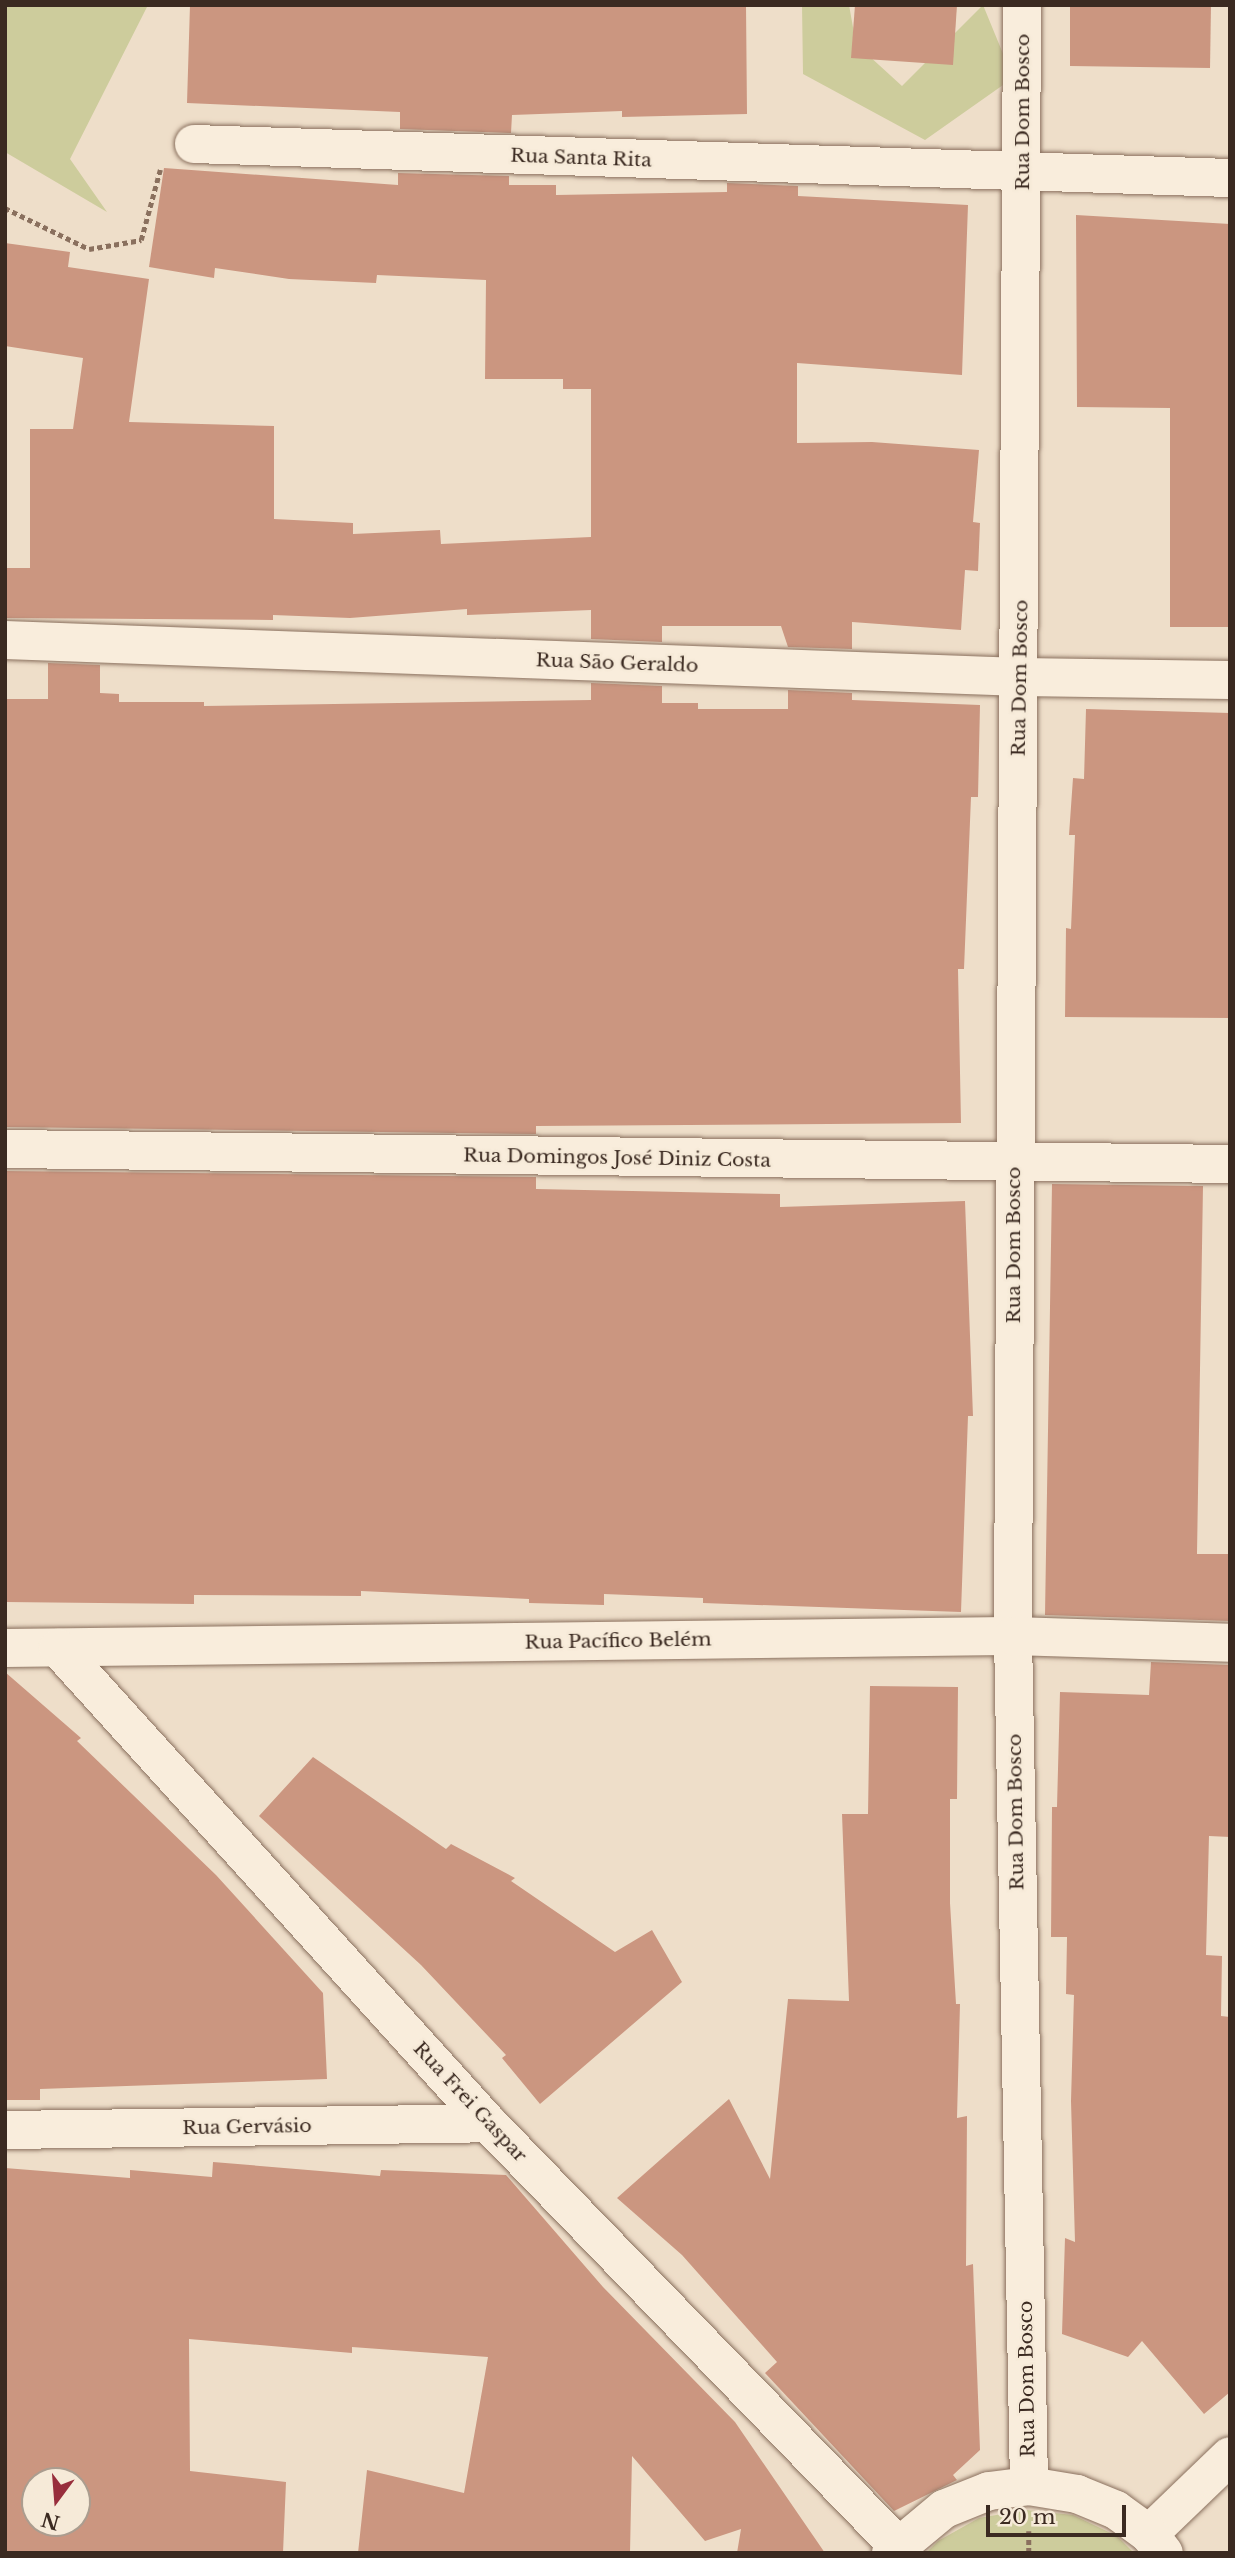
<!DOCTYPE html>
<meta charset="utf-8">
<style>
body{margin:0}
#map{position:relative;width:1235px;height:2558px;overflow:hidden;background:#eedec9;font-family:"Libre Baskerville",serif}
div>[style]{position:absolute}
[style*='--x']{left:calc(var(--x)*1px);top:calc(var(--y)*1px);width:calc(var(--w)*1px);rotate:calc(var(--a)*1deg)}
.green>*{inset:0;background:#cdcc9c}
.building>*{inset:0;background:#cb9680}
.path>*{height:4.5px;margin-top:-2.25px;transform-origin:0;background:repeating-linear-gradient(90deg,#8a705e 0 5px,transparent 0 8.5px)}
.roads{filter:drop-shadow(0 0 2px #8a705e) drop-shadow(0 0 2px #8a705e)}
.street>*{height:38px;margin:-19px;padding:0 19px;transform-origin:19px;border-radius:19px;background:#f9eddc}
span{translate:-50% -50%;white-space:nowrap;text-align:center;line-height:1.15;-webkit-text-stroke:5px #f6ead8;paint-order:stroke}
.street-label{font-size:19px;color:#3b2a21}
.frame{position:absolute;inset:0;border:7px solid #3b2a21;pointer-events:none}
.north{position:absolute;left:21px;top:2467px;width:70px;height:70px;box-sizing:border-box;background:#f6ead8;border:2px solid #ab9d8f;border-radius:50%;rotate:196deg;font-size:19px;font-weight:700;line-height:28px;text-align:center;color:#3b2a21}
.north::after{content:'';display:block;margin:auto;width:24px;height:32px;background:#982e3c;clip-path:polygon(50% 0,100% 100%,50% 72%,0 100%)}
.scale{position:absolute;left:986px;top:2505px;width:140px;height:32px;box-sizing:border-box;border:4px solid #3b2a21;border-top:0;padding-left:9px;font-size:21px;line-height:24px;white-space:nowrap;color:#3b2a21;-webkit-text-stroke:5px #f6ead8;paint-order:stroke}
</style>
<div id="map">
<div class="green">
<div style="clip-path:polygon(5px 5px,148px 5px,70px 159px,107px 212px,5px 152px)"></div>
<div style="clip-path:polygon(802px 5px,849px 5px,856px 44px,902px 86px,983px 5px,1013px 78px,925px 140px,803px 74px)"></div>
<div style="clip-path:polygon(1026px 2510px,1073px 2515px,1117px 2536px,1134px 2553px,926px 2553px,938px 2541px,979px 2518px)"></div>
</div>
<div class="building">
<div style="clip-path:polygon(190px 5px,746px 5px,747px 114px,622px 117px,622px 111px,512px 115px,511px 133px,400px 129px,400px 112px,187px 103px)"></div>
<div style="clip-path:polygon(855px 5px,957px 5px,953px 65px,851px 58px)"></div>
<div style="clip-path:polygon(1070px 5px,1211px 5px,1210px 68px,1070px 66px)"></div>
<div style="clip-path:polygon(164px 168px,398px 185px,398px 173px,509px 176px,509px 185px,556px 185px,556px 195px,727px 192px,727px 183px,798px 186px,798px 196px,968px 205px,962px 375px,797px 363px,797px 443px,872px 442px,979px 450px,973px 522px,980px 523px,978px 571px,965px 570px,961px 630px,852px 622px,852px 649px,788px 647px,781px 626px,662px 626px,662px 642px,591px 639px,591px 610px,467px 615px,467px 609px,350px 618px,273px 615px,273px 620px,5px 618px,5px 568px,30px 568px,30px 429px,73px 429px,83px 358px,5px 346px,5px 243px,70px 252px,68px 267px,149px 279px,129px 422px,274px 426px,274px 519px,353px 523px,353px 534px,440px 530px,441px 544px,591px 537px,591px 389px,563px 389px,563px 379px,485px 379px,486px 280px,377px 275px,376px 283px,289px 279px,215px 268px,214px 278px,149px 267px)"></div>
<div style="clip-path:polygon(1076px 215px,1230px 224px,1230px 627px,1170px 627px,1170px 408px,1077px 407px)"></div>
<div style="clip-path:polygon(48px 663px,100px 665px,100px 693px,119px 694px,119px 702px,204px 702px,204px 706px,591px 700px,591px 683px,662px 686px,662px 703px,698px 703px,698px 709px,788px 709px,788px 690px,852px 693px,852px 700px,980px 705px,978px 797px,971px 797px,964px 969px,958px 969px,961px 1123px,536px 1126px,536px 1134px,5px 1127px,5px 699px,48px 699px)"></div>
<div style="clip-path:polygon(1086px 709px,1230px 713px,1230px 1018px,1065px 1017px,1066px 928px,1071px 929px,1075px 835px,1069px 835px,1073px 778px,1084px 779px)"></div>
<div style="clip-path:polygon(5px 1171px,536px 1177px,536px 1189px,780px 1194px,780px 1207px,965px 1201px,973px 1416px,968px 1416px,961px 1612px,703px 1603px,703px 1598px,604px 1594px,604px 1605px,529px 1603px,529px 1599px,361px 1591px,361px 1596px,194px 1595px,194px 1604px,5px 1602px)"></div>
<div style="clip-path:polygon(1052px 1184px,1203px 1186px,1197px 1554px,1230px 1554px,1230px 1621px,1045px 1615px)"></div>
<div style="clip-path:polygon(1151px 1662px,1230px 1665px,1230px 1837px,1209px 1836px,1206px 1955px,1222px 1956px,1221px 2016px,1230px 2017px,1230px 2392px,1204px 2414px,1142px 2341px,1128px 2357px,1062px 2334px,1065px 2238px,1075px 2242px,1071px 2101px,1074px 1995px,1066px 1994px,1067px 1937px,1051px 1937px,1052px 1807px,1057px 1807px,1060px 1692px,1149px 1695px)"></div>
<div style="clip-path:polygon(5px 1672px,81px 1738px,77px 1741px,216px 1875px,323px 1993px,327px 2079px,40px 2089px,40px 2100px,5px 2100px)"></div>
<div style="clip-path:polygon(870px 1686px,958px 1687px,957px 1799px,950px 1799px,950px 1903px,956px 2004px,960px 2004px,957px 2118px,967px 2116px,966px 2266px,973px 2264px,980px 2450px,953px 2475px,957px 2480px,894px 2511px,765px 2373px,777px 2362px,682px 2255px,617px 2198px,729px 2099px,770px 2179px,788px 1999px,849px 2001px,842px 1814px,868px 1814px)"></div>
<div style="clip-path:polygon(313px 1757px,446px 1849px,451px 1844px,515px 1878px,511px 1881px,615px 1952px,652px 1930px,682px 1982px,540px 2104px,502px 2058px,506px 2055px,421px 1965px,259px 1816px)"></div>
<div style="clip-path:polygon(evenodd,213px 2162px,380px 2176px,381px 2170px,506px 2175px,603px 2287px,735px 2422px,825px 2553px,737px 2553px,741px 2529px,705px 2541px,632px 2456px,630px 2553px,358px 2553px,367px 2470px,464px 2493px,488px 2357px,352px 2347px,352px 2353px,189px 2339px,190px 2471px,286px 2482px,283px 2553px,5px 2553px,5px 2168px,130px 2178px,130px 2170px,212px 2177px,213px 2162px,35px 2481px,77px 2481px,77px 2523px,35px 2523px,35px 2481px)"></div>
</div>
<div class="path">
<div style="--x:5;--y:208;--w:93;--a:26"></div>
<div style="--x:89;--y:249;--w:53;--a:-9.8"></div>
<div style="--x:141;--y:240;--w:73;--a:-74.8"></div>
<div style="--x:1029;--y:2531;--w:22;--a:90"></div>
</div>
<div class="roads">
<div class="street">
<div style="--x:1022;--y:5;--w:1631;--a:90.32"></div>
<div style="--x:1013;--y:1636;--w:850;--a:88.92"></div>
<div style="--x:194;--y:144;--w:1037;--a:1.88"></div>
<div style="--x:5;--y:640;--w:1016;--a:2.09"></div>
<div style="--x:1020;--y:677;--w:210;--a:0.8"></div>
<div style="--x:5;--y:1149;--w:1225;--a:0.7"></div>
<div style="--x:5;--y:1648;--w:1008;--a:-0.68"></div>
<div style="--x:1013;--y:1636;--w:217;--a:1.8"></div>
<div style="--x:58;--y:1648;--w:641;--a:47.85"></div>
<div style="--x:488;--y:2123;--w:586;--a:45.9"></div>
<div style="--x:5;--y:2130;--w:483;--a:-0.8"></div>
<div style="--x:1149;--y:2534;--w:112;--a:-43.9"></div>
<div style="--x:891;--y:2553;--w:69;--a:-39.7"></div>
<div style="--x:944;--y:2509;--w:48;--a:-21.8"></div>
<div style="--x:989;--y:2491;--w:40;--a:-7.1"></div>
<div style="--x:1029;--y:2486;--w:49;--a:9.5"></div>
<div style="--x:1077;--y:2494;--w:42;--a:22.3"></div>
<div style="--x:1116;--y:2510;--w:41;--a:36"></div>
<div style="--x:1149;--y:2534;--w:24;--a:52"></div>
</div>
</div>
<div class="street-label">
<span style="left:1023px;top:112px;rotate:-90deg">Rua Dom Bosco</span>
<span style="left:581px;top:158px;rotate:2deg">Rua Santa Rita</span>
<span style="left:617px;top:663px;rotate:2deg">Rua São Geraldo</span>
<span style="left:1020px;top:678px;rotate:-89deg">Rua Dom Bosco</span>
<span style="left:617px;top:1158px;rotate:1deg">Rua Domingos José Diniz Costa</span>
<span style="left:1014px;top:1245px;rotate:-90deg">Rua Dom Bosco</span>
<span style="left:618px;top:1641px;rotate:-1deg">Rua Pacífico Belém</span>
<span style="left:1016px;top:1812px;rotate:-91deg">Rua Dom Bosco</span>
<span style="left:470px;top:2102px;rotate:47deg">Rua Frei Gaspar</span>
<span style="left:247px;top:2127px;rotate:-1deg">Rua Gervásio</span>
<span style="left:1027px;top:2379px;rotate:-91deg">Rua Dom Bosco</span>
</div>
<div class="frame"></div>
<div class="north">N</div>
<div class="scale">20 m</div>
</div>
